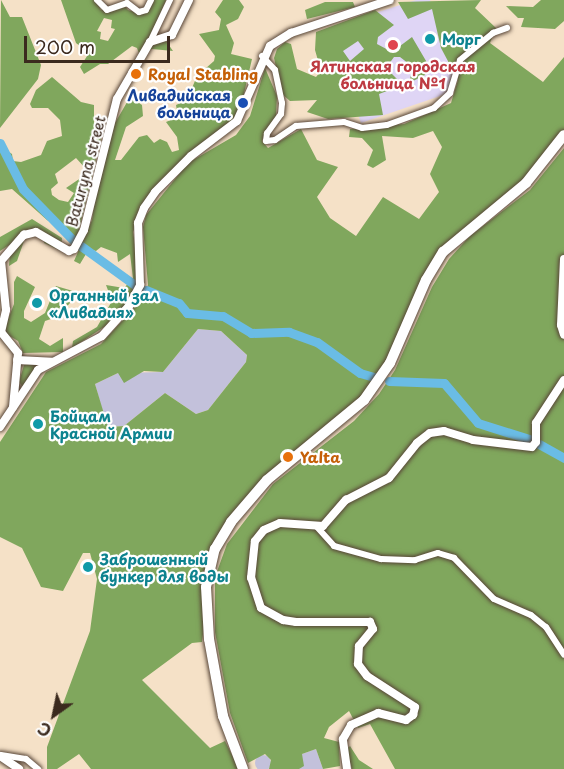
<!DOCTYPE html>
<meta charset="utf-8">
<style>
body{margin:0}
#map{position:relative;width:564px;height:769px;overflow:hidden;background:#f5e1c7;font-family:"Playpen Sans",sans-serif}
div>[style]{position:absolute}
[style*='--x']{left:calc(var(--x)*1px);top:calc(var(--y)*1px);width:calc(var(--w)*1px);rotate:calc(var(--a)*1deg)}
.built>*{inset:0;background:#dfd5f5}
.industrial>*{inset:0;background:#c3c1db}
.round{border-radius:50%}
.forest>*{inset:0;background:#80a75d}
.river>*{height:9px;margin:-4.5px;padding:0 4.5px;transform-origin:4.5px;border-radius:4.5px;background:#6abce5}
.roads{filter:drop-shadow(0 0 2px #574537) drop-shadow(0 0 2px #574537)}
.street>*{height:6px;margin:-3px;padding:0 3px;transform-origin:3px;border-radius:3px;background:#fff}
.secondary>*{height:8px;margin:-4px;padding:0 4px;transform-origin:4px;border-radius:4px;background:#fff}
.highway>*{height:10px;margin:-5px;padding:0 5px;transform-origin:5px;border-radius:5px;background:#fff}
.dots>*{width:16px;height:16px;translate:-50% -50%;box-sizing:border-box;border:3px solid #fff;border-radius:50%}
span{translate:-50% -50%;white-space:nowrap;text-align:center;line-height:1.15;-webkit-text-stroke:4.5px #fff;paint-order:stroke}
.culture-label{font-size:15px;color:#0d838f;font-weight:700}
.left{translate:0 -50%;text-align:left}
.health-label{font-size:15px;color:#be3a42;font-weight:700}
.food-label{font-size:15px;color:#c56008;font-weight:700}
.transit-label{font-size:15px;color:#164399;font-weight:700}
.right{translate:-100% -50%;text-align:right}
.street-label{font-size:15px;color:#3b2a1e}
.north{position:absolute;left:24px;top:685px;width:60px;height:60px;-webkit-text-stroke:4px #fff;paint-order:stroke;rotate:213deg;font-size:16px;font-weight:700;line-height:24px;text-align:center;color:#3b2a1e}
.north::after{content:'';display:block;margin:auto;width:21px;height:27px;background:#3b2a1e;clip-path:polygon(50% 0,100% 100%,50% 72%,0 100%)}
.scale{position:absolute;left:24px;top:36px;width:146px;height:27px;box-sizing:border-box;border:3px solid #3b2a1e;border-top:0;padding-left:8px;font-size:18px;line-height:21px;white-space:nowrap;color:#3b2a1e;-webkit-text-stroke:4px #fff;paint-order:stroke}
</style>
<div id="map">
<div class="built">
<div style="clip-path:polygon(416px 0,430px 0,458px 62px,446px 94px,361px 123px,328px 28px)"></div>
</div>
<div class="industrial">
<div style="clip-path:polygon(198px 329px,221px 331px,247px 355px,246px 362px,208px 410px,196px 414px,165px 393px,124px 426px,107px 427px,95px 384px,118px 373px,163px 372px)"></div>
<div style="clip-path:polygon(316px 749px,323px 769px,299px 769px,302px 754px)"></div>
<div class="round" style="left:255px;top:755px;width:16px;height:16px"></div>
</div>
<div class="forest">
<div style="clip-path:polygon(1px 0,10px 17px,22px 17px,41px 65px,38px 79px,0 128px)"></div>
<div style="clip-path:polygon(evenodd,61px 0,96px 0,101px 10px,121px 2px,128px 10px,142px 14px,152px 0,166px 0,156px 24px,158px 35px,153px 40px,166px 41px,173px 51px,152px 49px,140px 56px,137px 48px,132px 46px,108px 64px,100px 64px,84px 74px,80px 67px,89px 53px,76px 43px,61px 0,104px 18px,112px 20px,111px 28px,115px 29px,108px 41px,100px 39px,101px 32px,97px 31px,104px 18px)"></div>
<div style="clip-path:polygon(223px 0,239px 0,244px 7px,238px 19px,226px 25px,234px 43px,231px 54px,252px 59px,242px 102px,231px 123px,162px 179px,147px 197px,133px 232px,140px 276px,137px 291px,107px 325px,72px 348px,73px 341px,97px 327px,112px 301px,106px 285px,124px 288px,133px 278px,130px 254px,118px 262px,117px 253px,101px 247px,96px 251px,89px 249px,80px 264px,74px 261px,92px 220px,97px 183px,115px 123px,130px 97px,142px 105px,143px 116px,126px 127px,115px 160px,121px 160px,139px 137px,147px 135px,154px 143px,160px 139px,167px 142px,172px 152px,179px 150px,177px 137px,166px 122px,178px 117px,176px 105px,187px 100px,197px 76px,214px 61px,215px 56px,199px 34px,219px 30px,221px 19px,215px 12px)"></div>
<div style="clip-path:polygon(evenodd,481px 0,475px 8px,496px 28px,490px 43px,543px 82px,564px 57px,564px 131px,515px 190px,442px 248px,372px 388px,296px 452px,214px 549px,202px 642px,192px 643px,142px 680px,210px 748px,225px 741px,239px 769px,91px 769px,79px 754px,57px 769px,47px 769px,47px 747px,90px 631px,97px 579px,90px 553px,83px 553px,63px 591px,41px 587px,22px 548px,0 537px,0 442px,46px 372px,101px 344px,143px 298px,148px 285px,143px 227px,146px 215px,188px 163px,236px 135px,250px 116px,265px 68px,277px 96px,276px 116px,262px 141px,268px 148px,301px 129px,317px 160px,338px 167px,317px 197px,330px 218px,356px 236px,383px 197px,419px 219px,439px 192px,430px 174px,442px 147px,433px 131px,413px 138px,382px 136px,386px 160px,373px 168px,367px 165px,373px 150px,362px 138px,349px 137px,350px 129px,404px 124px,451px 103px,458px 80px,441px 48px,432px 9px,408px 19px,398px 2px,481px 0,198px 329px,221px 331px,247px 355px,246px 362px,208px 410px,196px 414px,165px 393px,124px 426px,108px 427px,95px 384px,118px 373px,124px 383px,144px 371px,163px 372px,198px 329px)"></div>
<div style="clip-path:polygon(541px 0,564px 0,564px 21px,555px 29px,521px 27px,524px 18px,518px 18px,506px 6px,533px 7px)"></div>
<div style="clip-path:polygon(325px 2px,353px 2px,355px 7px,307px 19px,305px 10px)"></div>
<div style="clip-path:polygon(evenodd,375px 10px,394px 25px,378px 37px,377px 44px,392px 52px,412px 37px,429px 66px,425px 75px,409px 83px,413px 67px,400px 57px,394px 57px,386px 68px,403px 85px,379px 94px,383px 115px,328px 119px,307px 112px,317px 100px,290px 101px,282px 94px,274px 58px,277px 49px,285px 42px,291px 44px,297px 69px,316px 77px,321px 71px,315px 50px,316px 32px,375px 10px,358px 41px,364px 49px,350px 61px,343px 51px,358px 41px)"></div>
<div style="clip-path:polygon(evenodd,52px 77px,81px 102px,94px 105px,94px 131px,101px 138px,77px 238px,47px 220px,12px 189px,0 191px,0 146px,12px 154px,13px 161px,21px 162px,41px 155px,47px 141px,62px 136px,60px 120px,48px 108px,32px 108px,30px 104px,36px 90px,52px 77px,76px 158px,86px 169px,85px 175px,66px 188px,74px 193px,68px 202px,59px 200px,52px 195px,51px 189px,58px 183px,55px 174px,76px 158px)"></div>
<div style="clip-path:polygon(564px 148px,564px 769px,395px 769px,370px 724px,358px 728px,349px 711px,329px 727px,324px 738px,339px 742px,340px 766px,323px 769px,316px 749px,302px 754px,304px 766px,299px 769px,269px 769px,271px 760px,265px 754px,248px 763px,230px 713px,215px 632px,215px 577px,227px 544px,273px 484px,354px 421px,379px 394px,395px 370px,432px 287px,449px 259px,470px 236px,530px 190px)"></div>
<div style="clip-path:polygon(32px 219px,62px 238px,61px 251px,44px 243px,43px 231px,35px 228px,0 251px,0 237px)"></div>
<div style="clip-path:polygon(24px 241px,17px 261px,9px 266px,10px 251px)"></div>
<div style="clip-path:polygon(17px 276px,35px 287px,24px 311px,24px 318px,31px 322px,45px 313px,56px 286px,73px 291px,70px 303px,57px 317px,45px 321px,39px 339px,50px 346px,63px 338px,63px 352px,23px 353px,18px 341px,3px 332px,14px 304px,14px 282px)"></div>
<div style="clip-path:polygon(34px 362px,40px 365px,23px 387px,19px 382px,24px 365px)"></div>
<div style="clip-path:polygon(350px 746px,359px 760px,373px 769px,352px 769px,346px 750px)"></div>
</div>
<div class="river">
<div style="--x:0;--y:143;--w:51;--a:63.4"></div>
<div style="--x:23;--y:189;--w:73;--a:45.6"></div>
<div style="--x:81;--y:246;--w:68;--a:36"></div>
<div style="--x:146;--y:290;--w:35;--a:22"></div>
<div style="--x:179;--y:303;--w:13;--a:51"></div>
<div style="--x:187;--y:313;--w:36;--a:5"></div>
<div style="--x:223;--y:316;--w:33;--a:31"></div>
<div style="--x:251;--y:333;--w:38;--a:-2"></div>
<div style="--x:289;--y:332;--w:30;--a:20"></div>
<div style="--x:317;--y:342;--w:53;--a:35.8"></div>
<div style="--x:360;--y:373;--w:19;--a:16"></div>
<div style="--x:389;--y:381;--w:55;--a:2.1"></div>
<div style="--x:444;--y:383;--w:52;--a:49.6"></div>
<div style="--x:478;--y:423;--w:57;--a:17.5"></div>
<div style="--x:539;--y:444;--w:29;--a:29"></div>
</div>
<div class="roads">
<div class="street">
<div style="--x:97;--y:0;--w:14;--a:45"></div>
<div style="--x:107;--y:10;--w:21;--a:-19"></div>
<div style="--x:127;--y:3;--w:15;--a:37"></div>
<div style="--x:139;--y:12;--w:7;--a:-16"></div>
<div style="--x:146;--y:10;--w:11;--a:-63"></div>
<div style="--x:150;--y:42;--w:47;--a:-64.5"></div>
<div style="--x:262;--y:56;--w:19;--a:47"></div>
<div style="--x:275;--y:70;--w:34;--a:78"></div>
<div style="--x:282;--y:103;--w:11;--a:95"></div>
<div style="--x:281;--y:114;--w:24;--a:126"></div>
<div style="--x:267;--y:133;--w:8;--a:97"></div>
<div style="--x:266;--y:141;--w:9;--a:-6"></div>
<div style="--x:275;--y:140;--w:25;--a:-34"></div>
<div style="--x:296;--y:126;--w:48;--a:-4.8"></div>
<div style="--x:344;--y:122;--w:19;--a:18"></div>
<div style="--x:362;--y:128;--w:25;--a:-7"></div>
<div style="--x:387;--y:125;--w:50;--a:-19.9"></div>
<div style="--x:434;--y:108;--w:22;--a:-43"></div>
<div style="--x:450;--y:93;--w:34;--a:-73"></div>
<div style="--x:460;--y:60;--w:43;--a:-39.3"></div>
<div style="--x:493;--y:33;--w:15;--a:-20"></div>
<div style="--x:317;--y:527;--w:25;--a:48"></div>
<div style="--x:334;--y:546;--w:49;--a:15.5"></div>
<div style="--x:381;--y:559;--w:34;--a:2"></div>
<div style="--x:415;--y:560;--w:24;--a:-17"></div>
<div style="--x:438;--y:553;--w:17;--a:17"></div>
<div style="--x:454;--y:558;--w:57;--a:45.7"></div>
<div style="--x:494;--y:599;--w:40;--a:23.4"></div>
<div style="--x:531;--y:615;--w:19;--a:39"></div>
<div style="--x:546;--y:627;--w:33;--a:57"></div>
<div style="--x:1;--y:755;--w:25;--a:9"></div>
<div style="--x:26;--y:759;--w:16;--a:40"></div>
</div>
<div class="secondary">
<div style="--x:564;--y:259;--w:66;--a:92.6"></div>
<div style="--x:561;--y:325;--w:10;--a:73"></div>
<div style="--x:17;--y:360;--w:35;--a:3"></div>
<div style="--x:13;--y:407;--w:54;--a:-84.7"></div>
<div style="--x:18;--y:353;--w:27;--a:-129"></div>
<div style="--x:1;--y:332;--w:23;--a:-77"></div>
<div style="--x:6;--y:310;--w:49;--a:-95.8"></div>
<div style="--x:1;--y:261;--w:35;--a:-49"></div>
<div style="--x:24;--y:235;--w:12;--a:-14"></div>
<div style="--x:36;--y:232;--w:38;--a:30"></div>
<div style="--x:69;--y:251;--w:5;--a:-22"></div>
<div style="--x:74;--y:249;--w:21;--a:-62"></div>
<div style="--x:84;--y:230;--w:135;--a:-75.9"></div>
<div style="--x:117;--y:99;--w:66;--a:-59.9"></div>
<div style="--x:150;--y:42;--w:23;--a:-18"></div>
<div style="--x:172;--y:35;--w:39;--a:-64"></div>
<div style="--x:0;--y:427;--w:69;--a:-56.3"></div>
<div style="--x:38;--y:370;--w:72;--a:-28"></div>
<div style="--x:102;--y:336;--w:40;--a:-48"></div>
<div style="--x:129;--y:306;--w:24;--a:-62"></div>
<div style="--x:140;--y:285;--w:62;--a:-91.8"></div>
<div style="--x:138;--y:223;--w:16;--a:-68"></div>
<div style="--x:144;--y:208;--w:19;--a:-55"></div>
<div style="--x:155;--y:192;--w:51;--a:-45"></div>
<div style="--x:191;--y:156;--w:58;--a:-37.3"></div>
<div style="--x:237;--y:121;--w:82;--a:-66.3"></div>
<div style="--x:270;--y:46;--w:25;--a:-32"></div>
<div style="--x:291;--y:33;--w:104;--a:-18.4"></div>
<div style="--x:0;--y:756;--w:23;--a:34"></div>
<div style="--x:347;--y:769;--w:30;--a:-98"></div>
<div style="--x:343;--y:739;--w:16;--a:-60"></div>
<div style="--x:351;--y:725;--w:30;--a:-24"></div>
<div style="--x:378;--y:713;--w:29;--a:14"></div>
<div style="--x:406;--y:720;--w:9;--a:-36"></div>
<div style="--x:413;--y:715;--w:8;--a:-76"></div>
<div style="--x:415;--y:707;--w:57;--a:-147.1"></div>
<div style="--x:367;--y:676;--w:15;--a:-127"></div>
<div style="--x:358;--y:664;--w:18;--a:-87"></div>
<div style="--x:359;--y:646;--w:22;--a:-51"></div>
<div style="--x:373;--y:629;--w:8;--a:-113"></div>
<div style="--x:370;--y:622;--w:74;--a:180"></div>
<div style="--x:296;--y:622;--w:13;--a:-171"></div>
<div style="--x:283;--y:620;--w:25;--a:-151"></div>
<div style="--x:261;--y:608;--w:32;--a:-108"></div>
<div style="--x:251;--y:578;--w:37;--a:-84"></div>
<div style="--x:255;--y:541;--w:14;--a:-51"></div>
<div style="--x:264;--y:530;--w:17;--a:-24"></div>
<div style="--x:280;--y:523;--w:43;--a:4"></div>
<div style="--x:323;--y:526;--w:35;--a:-49"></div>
<div style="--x:346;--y:500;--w:48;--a:-27.1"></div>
<div style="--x:389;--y:478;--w:45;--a:-51.3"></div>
<div style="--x:417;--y:443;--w:16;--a:-38"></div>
<div style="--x:430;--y:433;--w:14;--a:-8"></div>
<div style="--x:444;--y:431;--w:30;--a:17"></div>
<div style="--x:473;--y:440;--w:59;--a:6.8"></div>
<div style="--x:532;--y:447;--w:6;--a:-51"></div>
<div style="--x:536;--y:442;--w:19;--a:-90"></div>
<div style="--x:536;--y:423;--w:51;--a:-56.9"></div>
</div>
<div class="highway">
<div style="--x:243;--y:769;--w:57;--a:-110.7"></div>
<div style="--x:223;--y:716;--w:78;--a:-100.3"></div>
<div style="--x:209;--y:639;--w:52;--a:-93.3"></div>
<div style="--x:206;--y:587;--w:39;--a:-77"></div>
<div style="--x:215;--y:549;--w:31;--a:-59"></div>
<div style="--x:231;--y:522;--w:55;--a:-49.4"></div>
<div style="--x:267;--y:480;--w:126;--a:-39.5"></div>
<div style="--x:364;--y:400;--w:45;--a:-54.9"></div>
<div style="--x:390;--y:363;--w:90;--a:-66.6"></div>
<div style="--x:426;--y:280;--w:33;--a:-59"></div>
<div style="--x:443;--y:252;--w:108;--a:-39.7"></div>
<div style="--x:526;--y:183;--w:61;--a:-51.6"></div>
</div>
</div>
<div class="dots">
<div style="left:430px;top:39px;background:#0f9aa8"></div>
<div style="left:393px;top:45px;background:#e0444e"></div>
<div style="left:136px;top:74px;background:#e8710a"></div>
<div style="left:243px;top:103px;background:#1a4fb4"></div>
<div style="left:37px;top:303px;background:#0f9aa8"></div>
<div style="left:38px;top:424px;background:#0f9aa8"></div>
<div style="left:288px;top:457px;background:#e8710a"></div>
<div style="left:88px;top:567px;background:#0f9aa8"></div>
</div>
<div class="culture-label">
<span class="left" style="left:442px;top:39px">Морг</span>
<span class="left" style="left:49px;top:303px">Органный зал<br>«Ливадия»</span>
<span class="left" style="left:50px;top:424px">Бойцам<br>Красной Армии</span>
<span class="left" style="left:100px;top:567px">Заброшенный<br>бункер для воды</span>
</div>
<div class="health-label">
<span style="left:393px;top:74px">Ялтинская городская<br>больница №1</span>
</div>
<div class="food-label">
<span class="left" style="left:148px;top:74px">Royal Stabling</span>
<span class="left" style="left:300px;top:457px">Yalta</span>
</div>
<div class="transit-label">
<span class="right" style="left:231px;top:103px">Ливадийская<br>больница</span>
</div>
<div class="street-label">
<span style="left:85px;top:171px;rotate:-75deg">Baturyna street</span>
</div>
<div class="north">С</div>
<div class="scale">200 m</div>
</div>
